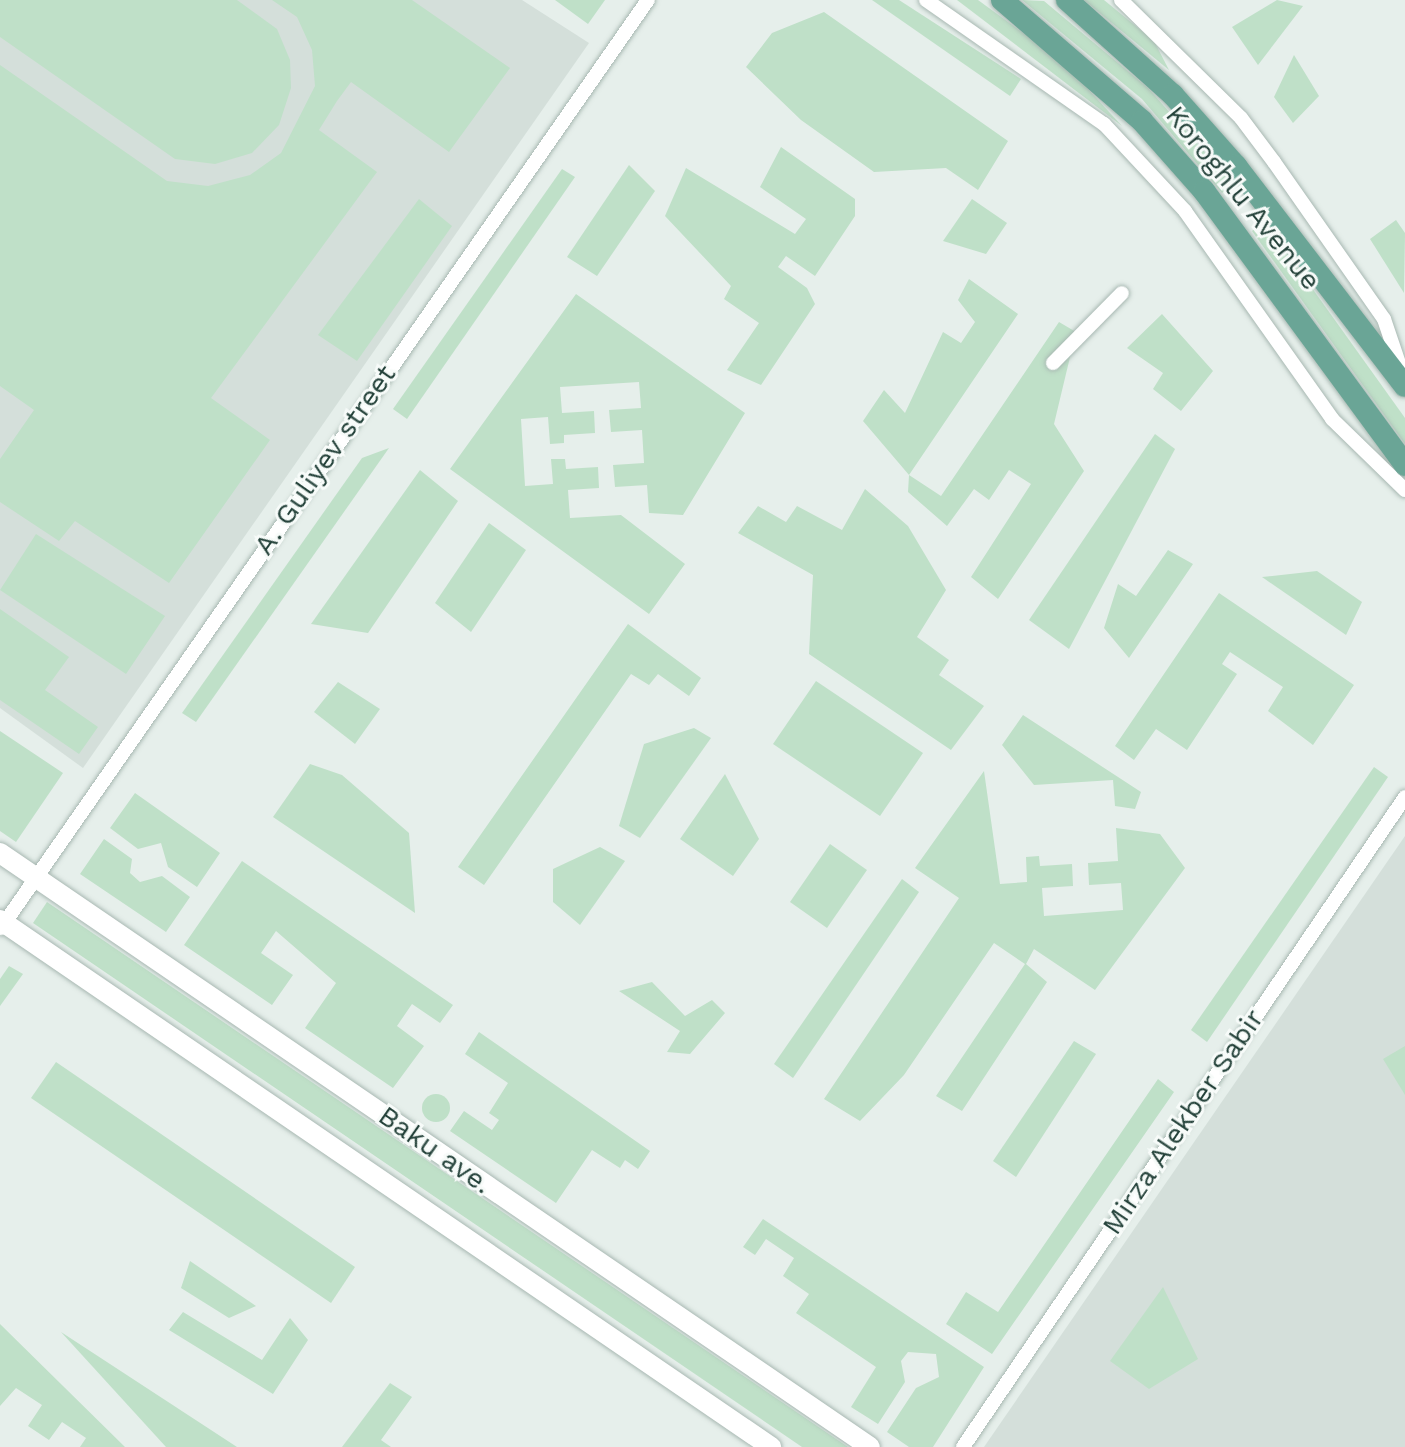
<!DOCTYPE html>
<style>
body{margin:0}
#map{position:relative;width:1405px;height:1447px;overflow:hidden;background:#e6efeb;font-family:"Work Sans",sans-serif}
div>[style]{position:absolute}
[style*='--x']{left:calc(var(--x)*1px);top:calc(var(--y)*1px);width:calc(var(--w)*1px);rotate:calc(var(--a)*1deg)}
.built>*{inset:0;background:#d4dfda}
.green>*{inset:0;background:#bfe0c8}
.round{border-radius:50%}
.roads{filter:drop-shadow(0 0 2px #a8b8b2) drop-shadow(0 0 2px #a8b8b2)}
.street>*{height:14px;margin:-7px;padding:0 7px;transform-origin:7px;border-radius:7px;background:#fff}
.secondary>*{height:20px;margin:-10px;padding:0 10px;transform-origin:10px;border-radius:10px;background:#fff}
.primary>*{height:22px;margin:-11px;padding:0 11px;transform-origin:11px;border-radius:11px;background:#6aa596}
span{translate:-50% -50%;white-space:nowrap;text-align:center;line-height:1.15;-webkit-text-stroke:6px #f7fbf9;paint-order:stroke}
.street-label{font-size:28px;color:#24423a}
</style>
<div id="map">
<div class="built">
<div style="clip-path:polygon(0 0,522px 0,589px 43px,83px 768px,0 708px)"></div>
<div style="clip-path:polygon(1405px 836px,1405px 1447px,984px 1447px)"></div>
</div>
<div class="green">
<div style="clip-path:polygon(0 0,237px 0,277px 29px,290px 60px,291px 88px,279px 125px,252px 153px,215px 164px,175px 159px,0 37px)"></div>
<div style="clip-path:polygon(272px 0,412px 0,510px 68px,449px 152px,351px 82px,337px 101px,319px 130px,377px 172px,211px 398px,270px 440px,169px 583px,75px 521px,59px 541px,0 502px,0 459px,34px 410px,0 386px,0 65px,167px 181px,208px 186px,250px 175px,281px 153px,315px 86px,312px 50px,297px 17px)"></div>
<div style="clip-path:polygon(555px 0,605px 0,588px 24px)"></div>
<div style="clip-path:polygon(872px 0,899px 0,1021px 79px,1010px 96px)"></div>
<div style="clip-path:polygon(957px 0,978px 0,1064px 63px,1122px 126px)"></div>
<div style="clip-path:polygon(1022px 0,1044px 1px,1148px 88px,1233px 184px,1222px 193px,1142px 99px)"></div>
<div style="clip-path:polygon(1084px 0,1104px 0,1154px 41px,1169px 70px)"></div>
<div style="clip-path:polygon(1277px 0,1303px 6px,1258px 65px,1232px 27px)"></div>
<div style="clip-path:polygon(824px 12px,1008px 141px,978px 190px,946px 168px,874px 172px,801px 120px,746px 67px,772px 33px)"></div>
<div style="clip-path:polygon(1294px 55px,1319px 96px,1293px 123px,1274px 97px)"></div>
<div style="clip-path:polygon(781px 147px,855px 199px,855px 216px,815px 276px,786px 256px,778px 267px,807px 288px,815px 304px,761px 385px,727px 370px,759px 323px,724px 299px,731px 286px,665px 216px,686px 168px,795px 234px,806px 219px,760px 187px)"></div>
<div style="clip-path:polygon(629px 165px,655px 191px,597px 276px,567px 257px)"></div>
<div style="clip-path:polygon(562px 169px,575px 177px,407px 419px,393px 409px)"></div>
<div style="clip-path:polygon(419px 199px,452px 226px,357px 361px,318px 335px)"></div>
<div style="clip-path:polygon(972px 199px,1007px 223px,986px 254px,943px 241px)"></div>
<div style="clip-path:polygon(1396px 220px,1405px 233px,1404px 293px,1370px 239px)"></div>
<div style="clip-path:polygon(1264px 221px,1405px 418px,1405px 444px,1252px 231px)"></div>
<div style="clip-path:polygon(969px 279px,1018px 314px,909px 475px,941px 496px,1059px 322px,1076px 332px,1054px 424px,1084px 471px,998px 599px,971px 577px,1031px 484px,1009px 470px,989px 500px,974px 489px,947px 526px,908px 492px,909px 475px,863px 421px,884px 390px,905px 413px,943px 332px,961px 343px,975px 322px,958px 300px)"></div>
<div style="clip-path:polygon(576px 294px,745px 413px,683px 515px,649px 513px,647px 485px,615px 487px,613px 465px,644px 463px,642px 430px,611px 432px,609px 410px,641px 408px,639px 382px,560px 387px,562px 413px,594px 411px,595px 433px,564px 435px,564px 443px,550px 444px,548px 417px,521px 419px,525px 486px,553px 484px,551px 459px,565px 459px,566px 469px,598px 467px,599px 488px,568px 490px,570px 518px,621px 515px,685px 564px,649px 614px,450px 469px)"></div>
<div style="clip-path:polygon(1162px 314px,1213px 371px,1181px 411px,1153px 389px,1163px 373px,1127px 348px)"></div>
<div style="clip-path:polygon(1155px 434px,1175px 449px,1069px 649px,1029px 620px)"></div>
<div style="clip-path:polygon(389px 448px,196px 722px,182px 713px,362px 458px)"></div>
<div style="clip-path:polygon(420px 470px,458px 501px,368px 633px,311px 624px)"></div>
<div style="clip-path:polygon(865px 489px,908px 526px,946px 590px,917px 637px,949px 660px,939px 675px,984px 706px,951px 750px,809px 654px,813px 575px,738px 533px,758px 506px,786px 522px,797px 506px,842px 530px)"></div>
<div style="clip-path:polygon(489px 523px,526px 550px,471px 632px,435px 603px)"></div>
<div style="clip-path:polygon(36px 534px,165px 616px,126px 674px,0 590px)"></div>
<div style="clip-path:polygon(1168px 550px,1193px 564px,1129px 658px,1104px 628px,1118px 584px,1136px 596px)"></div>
<div style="clip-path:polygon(1317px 571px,1362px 602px,1346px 635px,1262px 577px)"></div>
<div style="clip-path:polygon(1219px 593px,1354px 685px,1313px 745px,1268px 711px,1283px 687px,1230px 652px,1222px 664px,1237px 674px,1187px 750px,1156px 729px,1134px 760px,1115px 746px)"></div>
<div style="clip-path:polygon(0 609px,69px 657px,45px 690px,98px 727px,79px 754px,0 700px)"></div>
<div style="clip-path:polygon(628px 624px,701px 678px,689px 696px,658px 674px,649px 685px,631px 674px,484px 885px,458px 867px)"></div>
<div style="clip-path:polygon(816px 681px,923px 753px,880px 816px,773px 744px)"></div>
<div style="clip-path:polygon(338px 682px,380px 709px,355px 744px,314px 712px)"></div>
<div style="clip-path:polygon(1023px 715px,1141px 792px,1135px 809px,1115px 806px,1113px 780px,1034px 785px,1002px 745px)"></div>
<div style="clip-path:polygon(694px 728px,711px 738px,640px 838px,619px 826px,644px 744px)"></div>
<div style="clip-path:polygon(0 731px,63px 773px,16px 842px,0 831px)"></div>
<div style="clip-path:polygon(310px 764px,342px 775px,409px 833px,415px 913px,273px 817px)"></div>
<div style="clip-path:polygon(1374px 767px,1388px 777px,1207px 1042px,1191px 1030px)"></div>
<div style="clip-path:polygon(984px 771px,1000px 884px,1027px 882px,1026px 857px,1039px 856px,1040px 866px,1072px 864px,1073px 886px,1042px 888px,1044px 916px,1123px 910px,1121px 883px,1089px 885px,1088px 863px,1118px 861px,1116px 828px,1160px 834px,1185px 868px,1095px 990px,1034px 949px,1026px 964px,1047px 982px,962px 1111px,936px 1096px,1025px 964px,994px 943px,904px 1075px,860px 1121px,824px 1099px,959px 898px,915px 868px)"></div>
<div style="clip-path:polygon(725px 774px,759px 839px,733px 876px,680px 839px)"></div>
<div style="clip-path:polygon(135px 793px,220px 853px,197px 887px,168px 867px,161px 843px,138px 849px,110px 828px)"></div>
<div style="clip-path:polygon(104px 839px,132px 859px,130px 873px,140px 882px,162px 876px,190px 897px,166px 932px,80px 874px)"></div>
<div style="clip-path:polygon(830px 844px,867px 870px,827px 928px,790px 902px)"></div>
<div style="clip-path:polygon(600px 847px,625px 861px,580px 925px,553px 902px,553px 869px)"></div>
<div style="clip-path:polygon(242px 861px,453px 1005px,440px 1023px,412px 1004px,397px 1026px,424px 1046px,393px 1088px,305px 1028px,336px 983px,276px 931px,261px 953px,293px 975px,272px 1005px,184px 945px)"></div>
<div style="clip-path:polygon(902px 879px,919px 892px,793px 1078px,774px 1064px)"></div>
<div style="clip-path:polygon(47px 902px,848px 1447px,802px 1447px,33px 923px)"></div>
<div style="clip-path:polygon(9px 966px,23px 974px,0 1006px,0 979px)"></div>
<div style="clip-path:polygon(652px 982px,685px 1016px,712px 1000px,725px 1013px,690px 1054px,667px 1052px,680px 1031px,619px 991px)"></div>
<div style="clip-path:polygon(479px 1032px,650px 1151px,638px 1169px,625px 1160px,620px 1168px,592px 1150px,556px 1203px,450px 1131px,464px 1111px,492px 1130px,499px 1120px,489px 1113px,508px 1083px,465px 1054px)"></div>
<div style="clip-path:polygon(1074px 1041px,1096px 1054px,1016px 1177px,993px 1161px)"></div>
<div style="clip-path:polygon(1405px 1046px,1405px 1095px,1383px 1059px)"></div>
<div style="clip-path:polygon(56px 1062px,355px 1267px,331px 1303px,31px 1098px)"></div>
<div style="clip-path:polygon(1158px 1079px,1174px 1092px,992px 1354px,946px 1324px,966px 1292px,998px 1312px)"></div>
<div class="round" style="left:422px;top:1094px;width:28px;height:28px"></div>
<div style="clip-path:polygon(763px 1219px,984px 1367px,933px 1447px,909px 1447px,887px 1432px,916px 1388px,939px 1377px,936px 1354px,908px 1352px,901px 1361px,905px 1382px,878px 1424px,851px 1407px,876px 1367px,796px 1313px,809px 1294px,783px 1276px,794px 1258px,766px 1239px,755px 1255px,743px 1247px)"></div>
<div style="clip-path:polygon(190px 1261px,256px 1306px,229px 1318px,181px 1288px)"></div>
<div style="clip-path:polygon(1163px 1287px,1198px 1359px,1149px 1389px,1110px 1361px)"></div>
<div style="clip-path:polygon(183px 1312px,262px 1360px,290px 1318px,308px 1340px,273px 1394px,169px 1330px)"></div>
<div style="clip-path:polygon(0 1324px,125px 1447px,80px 1447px,86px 1438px,62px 1422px,49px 1440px,28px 1426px,42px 1405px,16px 1388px,0 1406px)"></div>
<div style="clip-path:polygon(61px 1332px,237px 1447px,166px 1447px)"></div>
<div style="clip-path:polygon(390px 1383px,412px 1397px,381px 1440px,391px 1447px,342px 1447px)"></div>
</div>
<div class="roads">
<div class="street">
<div style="--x:926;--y:0;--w:217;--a:34.9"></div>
<div style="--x:1104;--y:124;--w:119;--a:47"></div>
<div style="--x:1185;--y:211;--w:255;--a:54.7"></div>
<div style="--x:1332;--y:419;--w:102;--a:44.2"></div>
<div style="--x:1121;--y:0;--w:168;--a:44.5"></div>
<div style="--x:1241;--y:118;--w:55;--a:53.1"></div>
<div style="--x:1274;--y:162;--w:192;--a:55"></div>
<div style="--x:1384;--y:319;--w:62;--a:71.3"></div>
<div style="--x:1053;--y:363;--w:98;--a:-45.4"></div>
<div style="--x:1;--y:928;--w:1131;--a:-55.12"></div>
<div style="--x:963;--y:1447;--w:786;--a:-55.78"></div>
</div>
<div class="secondary">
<div style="--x:0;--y:853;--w:1053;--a:34.32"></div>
<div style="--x:0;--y:920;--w:934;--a:34.35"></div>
</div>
<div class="primary">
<div style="--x:1002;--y:0;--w:185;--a:40.8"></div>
<div style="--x:1142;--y:121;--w:94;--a:48.5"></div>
<div style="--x:1204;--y:191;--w:340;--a:53.7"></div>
<div style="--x:1067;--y:0;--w:142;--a:41.9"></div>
<div style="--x:1173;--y:95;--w:95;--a:48.4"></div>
<div style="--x:1236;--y:166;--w:277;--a:52.5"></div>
</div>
</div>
<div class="street-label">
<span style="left:1243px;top:198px;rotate:51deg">Koroghlu Avenue</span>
<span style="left:325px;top:460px;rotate:-55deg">A. Guliyev street</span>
<span style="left:1183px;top:1122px;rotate:-56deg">Mirza Alekber Sabir</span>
<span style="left:435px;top:1150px;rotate:35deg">Baku ave.</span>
</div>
</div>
